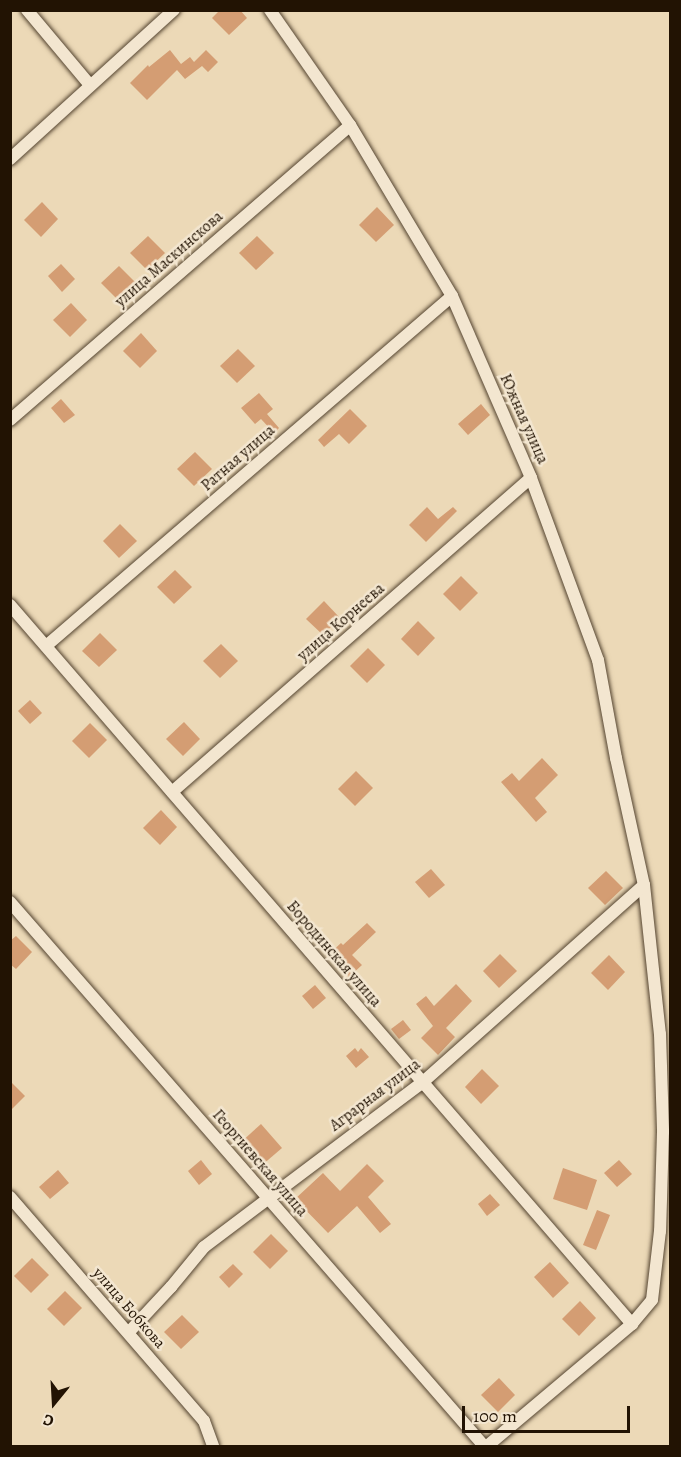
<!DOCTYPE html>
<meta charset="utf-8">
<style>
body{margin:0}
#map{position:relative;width:681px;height:1457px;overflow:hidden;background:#ecd9b7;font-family:Alegreya,serif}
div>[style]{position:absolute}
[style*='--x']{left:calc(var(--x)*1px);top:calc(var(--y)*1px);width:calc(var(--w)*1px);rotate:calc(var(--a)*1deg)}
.building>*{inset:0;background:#d49d73}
.roads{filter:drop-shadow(0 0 2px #544430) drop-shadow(0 0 2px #544430)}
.minor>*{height:12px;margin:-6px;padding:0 6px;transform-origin:6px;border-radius:6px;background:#f3e6d0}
span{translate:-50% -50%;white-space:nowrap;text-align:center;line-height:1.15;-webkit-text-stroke:5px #f3e6d0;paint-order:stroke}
.street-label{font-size:16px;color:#221303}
.frame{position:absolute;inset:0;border:12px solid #221303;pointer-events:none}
.north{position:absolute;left:24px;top:1373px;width:60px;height:60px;-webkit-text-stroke:4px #f3e6d0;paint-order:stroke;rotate:198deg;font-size:16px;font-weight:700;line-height:24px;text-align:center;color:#221303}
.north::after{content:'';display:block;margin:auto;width:21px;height:27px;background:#221303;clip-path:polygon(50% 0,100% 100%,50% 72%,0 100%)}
.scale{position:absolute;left:462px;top:1406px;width:168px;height:27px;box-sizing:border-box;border:3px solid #221303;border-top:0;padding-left:8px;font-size:18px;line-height:21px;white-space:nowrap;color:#221303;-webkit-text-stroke:4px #f3e6d0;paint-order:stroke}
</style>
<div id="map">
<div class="building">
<div style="clip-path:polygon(220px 10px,240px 10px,247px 18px,229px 35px,212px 18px)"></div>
<div style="clip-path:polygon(170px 50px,181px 64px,190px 57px,194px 62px,206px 50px,218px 62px,208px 72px,202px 66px,185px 79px,177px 70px,147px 100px,130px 83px,148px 65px,149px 67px)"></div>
<div style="clip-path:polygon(42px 202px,58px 219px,41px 237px,24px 220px)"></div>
<div style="clip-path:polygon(377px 207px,394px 225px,376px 242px,359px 225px)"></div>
<div style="clip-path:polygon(148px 236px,165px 253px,147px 270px,130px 253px)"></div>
<div style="clip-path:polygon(257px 236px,274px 253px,256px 270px,239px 253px)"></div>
<div style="clip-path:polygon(61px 264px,75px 279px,62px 292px,48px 276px)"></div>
<div style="clip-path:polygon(119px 266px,136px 283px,118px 300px,101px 283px)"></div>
<div style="clip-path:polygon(71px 303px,87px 320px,70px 337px,53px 320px)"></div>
<div style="clip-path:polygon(141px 333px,157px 351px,140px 368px,123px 351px)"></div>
<div style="clip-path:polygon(238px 349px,255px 366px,237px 383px,220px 366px)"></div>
<div style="clip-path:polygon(259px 393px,273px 409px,267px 414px,279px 428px,274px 433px,261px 419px,255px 424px,241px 408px)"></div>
<div style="clip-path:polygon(61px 399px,75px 415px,64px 423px,51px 408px)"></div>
<div style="clip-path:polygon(481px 404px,490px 415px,468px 435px,458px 424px)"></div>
<div style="clip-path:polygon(350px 409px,367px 426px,349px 444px,339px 434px,324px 447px,318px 440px)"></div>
<div style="clip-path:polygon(195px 452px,212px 469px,194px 486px,177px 469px)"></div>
<div style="clip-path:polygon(427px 507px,438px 519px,453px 507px,457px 511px,426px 542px,409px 525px)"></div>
<div style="clip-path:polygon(120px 524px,137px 541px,119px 558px,103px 541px)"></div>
<div style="clip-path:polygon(175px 570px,192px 587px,174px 604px,157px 587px)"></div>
<div style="clip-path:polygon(461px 576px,478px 593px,460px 611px,443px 594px)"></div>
<div style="clip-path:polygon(324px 601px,340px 618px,323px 635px,306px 619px)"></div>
<div style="clip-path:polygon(418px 621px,435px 638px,418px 656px,401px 639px)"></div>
<div style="clip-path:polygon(100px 633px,117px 650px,99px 667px,82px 651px)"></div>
<div style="clip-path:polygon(221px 644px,238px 661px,220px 678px,203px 661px)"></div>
<div style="clip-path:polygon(368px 648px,385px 665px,367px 683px,350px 666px)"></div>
<div style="clip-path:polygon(30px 700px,42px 713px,30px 724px,18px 711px)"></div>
<div style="clip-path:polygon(184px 722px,200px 739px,183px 756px,166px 739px)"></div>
<div style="clip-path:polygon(90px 723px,107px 740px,89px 758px,72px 741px)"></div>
<div style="clip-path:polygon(542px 758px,558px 775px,535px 798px,547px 812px,536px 822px,501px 782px,512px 773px,519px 781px)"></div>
<div style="clip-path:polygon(356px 771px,373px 788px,355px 806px,338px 789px)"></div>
<div style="clip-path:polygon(161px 810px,177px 827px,160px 845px,143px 828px)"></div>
<div style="clip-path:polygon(431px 869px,445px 885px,429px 898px,415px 882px)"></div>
<div style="clip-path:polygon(606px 871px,623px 888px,605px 905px,588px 888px)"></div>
<div style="clip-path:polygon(367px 923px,376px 932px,352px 955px,362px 965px,349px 977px,328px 955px,341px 943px,343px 945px)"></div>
<div style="clip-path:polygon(16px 936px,32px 952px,16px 969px,10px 964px,10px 941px)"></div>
<div style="clip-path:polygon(500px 954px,517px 971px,499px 988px,483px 971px)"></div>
<div style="clip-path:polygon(609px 955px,625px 972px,608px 990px,591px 973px)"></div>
<div style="clip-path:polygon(456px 984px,472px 1001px,446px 1028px,455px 1037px,438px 1055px,421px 1038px,433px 1026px,416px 1004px,426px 996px,434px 1006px)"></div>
<div style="clip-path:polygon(315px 985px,326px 998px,313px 1009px,302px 996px)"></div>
<div style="clip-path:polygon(403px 1020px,411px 1030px,399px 1039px,391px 1029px)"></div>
<div style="clip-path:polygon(355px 1048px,358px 1052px,361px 1048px,369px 1057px,356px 1068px,346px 1056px)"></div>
<div style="clip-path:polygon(482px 1069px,499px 1086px,481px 1104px,465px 1087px)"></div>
<div style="clip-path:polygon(10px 1081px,25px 1096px,10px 1111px)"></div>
<div style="clip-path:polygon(261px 1124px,282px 1148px,261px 1166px,240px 1143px)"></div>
<div style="clip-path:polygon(201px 1160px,212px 1174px,199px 1185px,188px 1171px)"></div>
<div style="clip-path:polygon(619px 1160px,632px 1174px,617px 1187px,604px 1173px)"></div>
<div style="clip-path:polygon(367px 1164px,384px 1181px,368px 1197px,391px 1224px,380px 1233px,357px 1206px,328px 1233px,295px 1199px,323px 1173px,340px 1191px)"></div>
<div style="clip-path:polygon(563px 1168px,597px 1180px,587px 1210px,553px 1199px)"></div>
<div style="clip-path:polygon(58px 1170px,69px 1183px,50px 1199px,39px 1187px)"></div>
<div style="clip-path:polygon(490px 1194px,500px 1205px,487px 1216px,478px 1204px)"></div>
<div style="clip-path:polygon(597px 1210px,610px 1215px,596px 1250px,583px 1245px)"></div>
<div style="clip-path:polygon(271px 1234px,288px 1251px,270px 1269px,253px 1252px)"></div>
<div style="clip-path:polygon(32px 1258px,49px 1275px,31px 1293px,14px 1276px)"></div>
<div style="clip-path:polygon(550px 1262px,569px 1283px,553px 1298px,534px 1277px)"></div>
<div style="clip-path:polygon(233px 1264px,243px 1274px,229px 1288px,219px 1277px)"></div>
<div style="clip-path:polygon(65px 1291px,82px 1308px,64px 1326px,47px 1309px)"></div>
<div style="clip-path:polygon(580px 1301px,596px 1318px,579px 1336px,562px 1319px)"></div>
<div style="clip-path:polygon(182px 1315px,199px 1332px,181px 1349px,164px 1332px)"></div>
<div style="clip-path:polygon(499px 1378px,515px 1395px,498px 1412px,481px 1395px)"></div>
</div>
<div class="roads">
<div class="minor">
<div style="--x:27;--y:10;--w:98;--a:50"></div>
<div style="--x:270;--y:10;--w:140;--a:55.2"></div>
<div style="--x:350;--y:125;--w:199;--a:59.2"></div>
<div style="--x:452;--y:296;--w:198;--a:66.5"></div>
<div style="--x:531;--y:478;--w:194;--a:69.8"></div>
<div style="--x:598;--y:660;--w:100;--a:79.6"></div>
<div style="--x:616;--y:758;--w:130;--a:77.6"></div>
<div style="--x:644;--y:885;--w:150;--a:83.9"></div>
<div style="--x:660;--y:1034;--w:98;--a:88.2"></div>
<div style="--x:663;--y:1132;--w:99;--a:91.7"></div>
<div style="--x:660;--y:1231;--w:69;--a:96.6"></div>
<div style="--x:652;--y:1300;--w:31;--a:130"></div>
<div style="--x:632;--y:1324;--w:189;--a:139.9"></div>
<div style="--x:10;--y:159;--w:222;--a:-42.3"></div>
<div style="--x:10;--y:420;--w:450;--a:-40.9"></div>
<div style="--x:10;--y:605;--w:951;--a:49.14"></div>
<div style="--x:46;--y:646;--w:536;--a:-40.76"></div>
<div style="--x:172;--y:792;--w:477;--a:-41.2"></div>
<div style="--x:10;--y:902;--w:722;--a:48.93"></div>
<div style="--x:10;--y:1197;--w:296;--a:49.1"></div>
<div style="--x:204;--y:1421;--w:27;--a:70"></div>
<div style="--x:129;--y:1332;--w:62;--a:-47"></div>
<div style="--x:171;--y:1287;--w:52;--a:-50.5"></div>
<div style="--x:204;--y:1247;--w:274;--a:-37"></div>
<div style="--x:423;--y:1082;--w:296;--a:-41.7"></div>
</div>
</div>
<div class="street-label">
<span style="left:169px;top:259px;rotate:-41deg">улица Маскинскова</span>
<span style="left:524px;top:419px;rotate:66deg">Южная улица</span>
<span style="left:238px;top:458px;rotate:-41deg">Ратная улица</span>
<span style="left:341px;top:622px;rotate:-41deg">улица Корнеева</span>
<span style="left:334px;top:954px;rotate:49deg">Бородинская улица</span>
<span style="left:375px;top:1095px;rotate:-37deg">Аграрная улица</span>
<span style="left:260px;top:1163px;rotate:49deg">Георгиевская улица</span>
<span style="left:129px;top:1308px;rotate:49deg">улица Бобкова</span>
</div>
<div class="frame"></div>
<div class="north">С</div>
<div class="scale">100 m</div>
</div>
